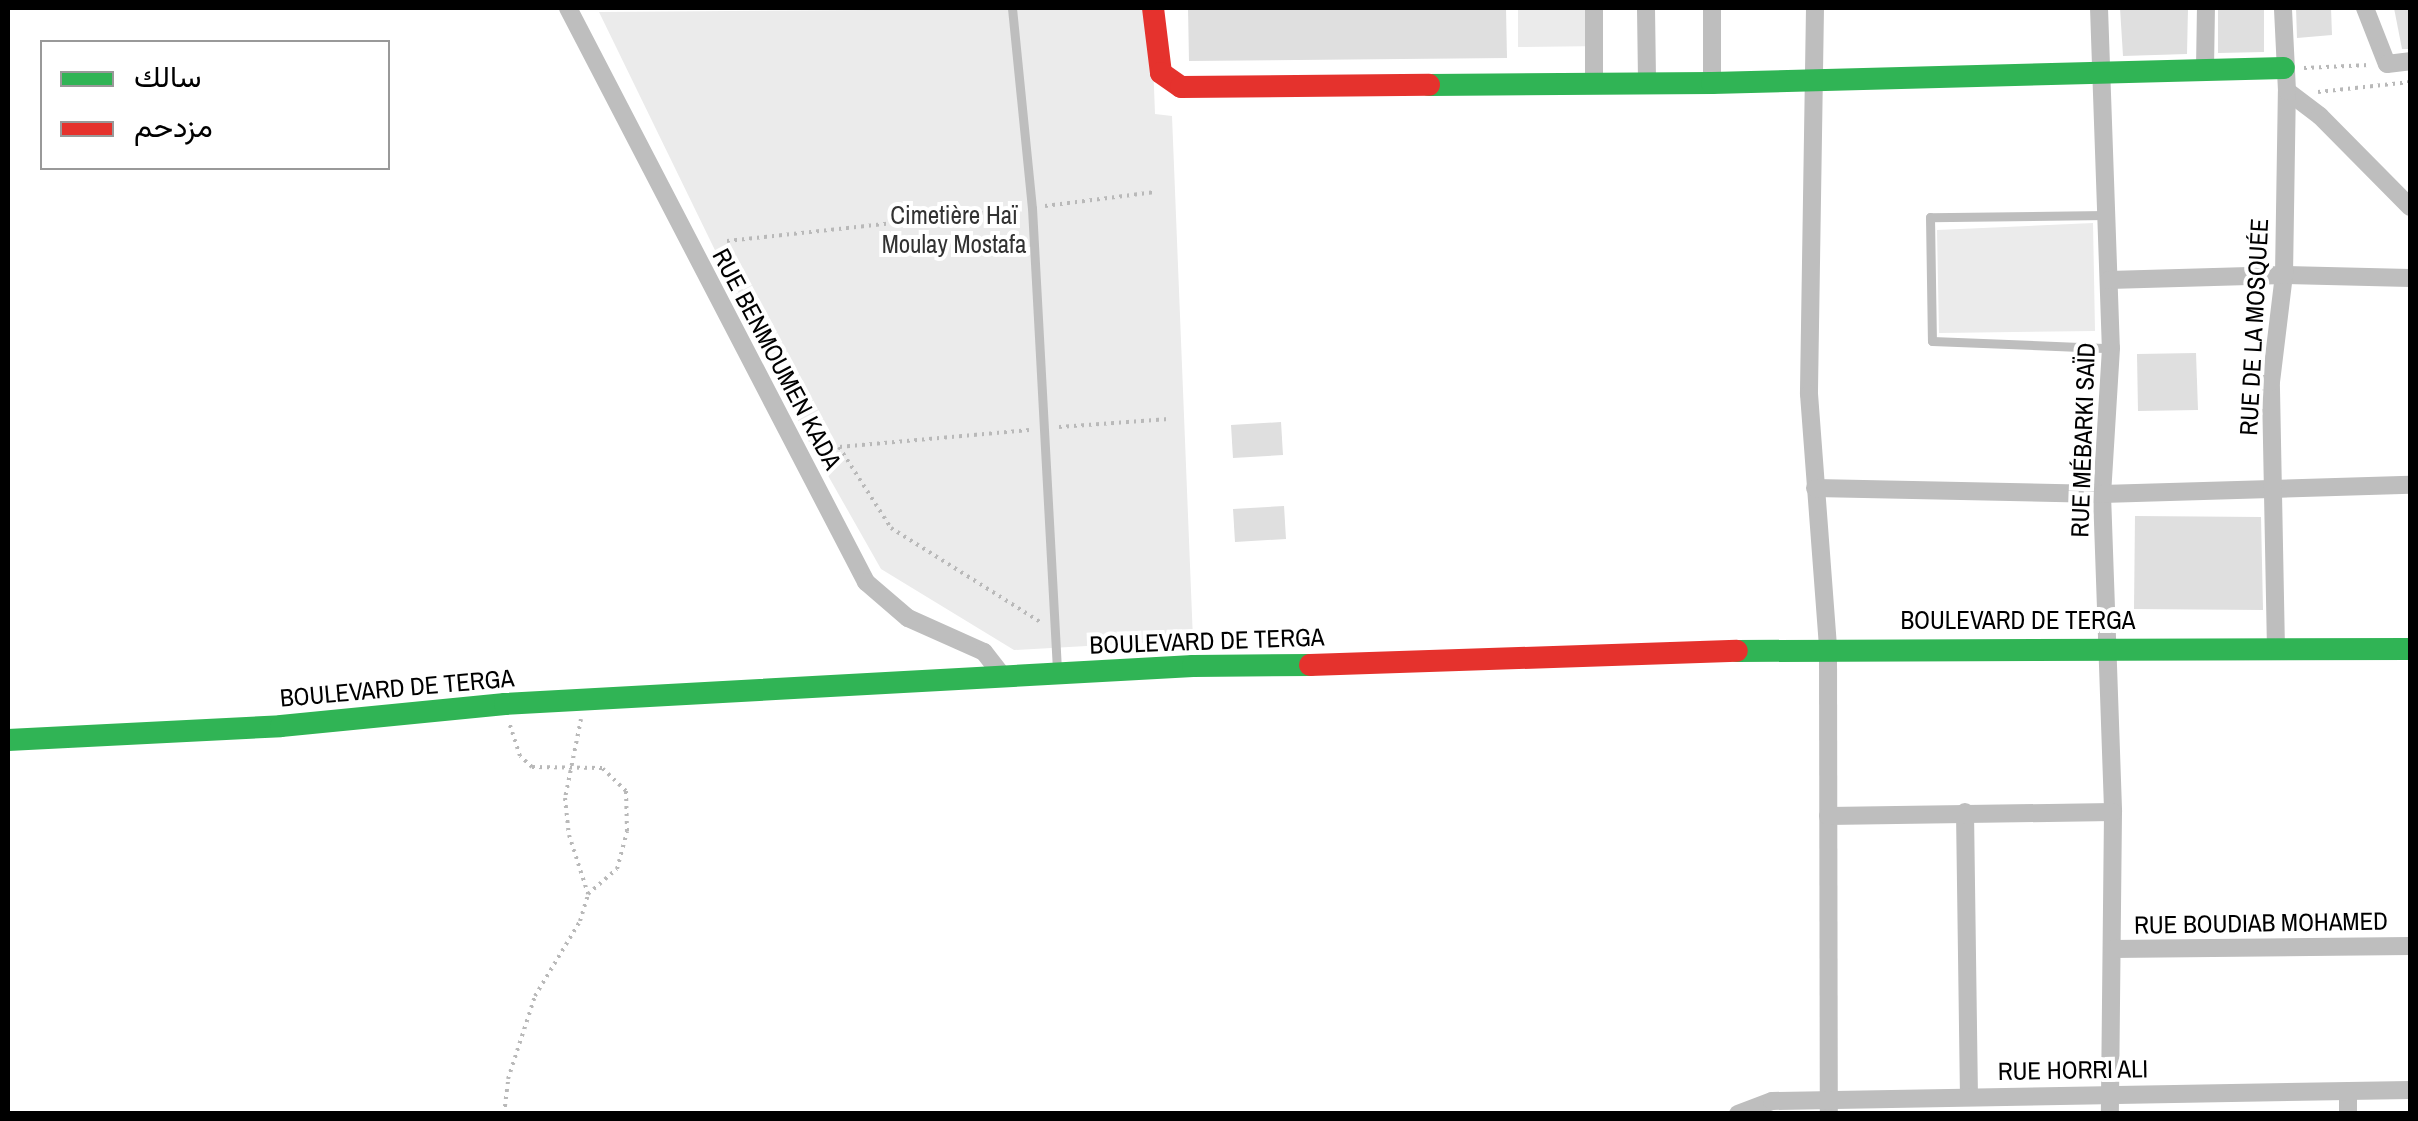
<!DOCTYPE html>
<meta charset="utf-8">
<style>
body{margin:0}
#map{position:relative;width:2418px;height:1121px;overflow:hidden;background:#fff;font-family:"Archivo Narrow",Vazirmatn,sans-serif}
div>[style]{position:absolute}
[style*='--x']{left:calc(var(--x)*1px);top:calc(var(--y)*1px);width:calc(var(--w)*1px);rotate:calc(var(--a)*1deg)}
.green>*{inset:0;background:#ebebeb}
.building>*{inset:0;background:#dfdfdf}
.path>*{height:4px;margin-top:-2px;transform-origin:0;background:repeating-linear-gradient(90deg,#b9b9b9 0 2.5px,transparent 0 7.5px)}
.lane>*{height:9px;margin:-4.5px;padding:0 4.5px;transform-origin:4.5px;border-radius:4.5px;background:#bebebe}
.street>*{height:18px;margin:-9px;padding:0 9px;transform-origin:9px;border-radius:9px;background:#bebebe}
.fast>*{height:22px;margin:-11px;padding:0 11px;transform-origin:11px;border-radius:11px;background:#30b455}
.jam>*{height:22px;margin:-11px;padding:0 11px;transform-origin:11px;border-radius:11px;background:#e5322d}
span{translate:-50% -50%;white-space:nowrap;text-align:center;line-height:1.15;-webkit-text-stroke:8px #fff;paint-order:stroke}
.park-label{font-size:25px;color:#323232}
.street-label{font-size:25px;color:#000}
.frame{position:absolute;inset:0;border:10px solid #000;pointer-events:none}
.legend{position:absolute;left:40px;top:40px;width:350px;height:130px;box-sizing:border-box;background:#fff;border:2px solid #999;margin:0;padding:12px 18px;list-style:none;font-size:30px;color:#000}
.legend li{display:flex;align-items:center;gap:20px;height:50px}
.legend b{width:50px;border:2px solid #999}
</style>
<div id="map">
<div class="green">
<div style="clip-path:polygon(1151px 8px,1155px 114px,1172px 116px,1193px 640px,1014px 650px,881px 569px,805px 435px,599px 12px)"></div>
<div style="clip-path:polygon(1518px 8px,1603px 8px,1603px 46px,1518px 47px)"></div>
<div style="clip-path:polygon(2093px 223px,2095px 331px,1939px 333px,1937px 230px)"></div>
</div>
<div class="building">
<div style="clip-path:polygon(1188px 8px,1506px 8px,1507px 58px,1189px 61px)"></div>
<div style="clip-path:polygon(2120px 8px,2188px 8px,2187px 54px,2123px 56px)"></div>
<div style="clip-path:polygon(2218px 8px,2264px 8px,2264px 52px,2218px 53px)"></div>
<div style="clip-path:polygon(2296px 8px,2331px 8px,2332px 35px,2297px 38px)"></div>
<div style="clip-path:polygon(2394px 8px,2410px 8px,2410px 49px,2402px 49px)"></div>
<div style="clip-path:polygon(2196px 353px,2198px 410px,2138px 411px,2137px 354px)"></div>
<div style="clip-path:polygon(1281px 422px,1283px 455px,1233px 458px,1231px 425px)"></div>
<div style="clip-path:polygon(1284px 506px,1286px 539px,1235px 542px,1233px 509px)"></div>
<div style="clip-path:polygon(2135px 516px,2261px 517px,2263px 610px,2134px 609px)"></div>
</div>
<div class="path">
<div style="--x:2304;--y:68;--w:65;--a:-2.6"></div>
<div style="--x:2318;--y:92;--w:93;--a:-6.2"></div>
<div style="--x:1045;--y:206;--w:111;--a:-7.3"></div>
<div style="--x:727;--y:241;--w:296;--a:-6.2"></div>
<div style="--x:1059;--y:427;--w:110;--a:-4.2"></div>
<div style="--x:1029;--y:430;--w:191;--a:174.9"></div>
<div style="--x:839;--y:447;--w:96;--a:57.3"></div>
<div style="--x:891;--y:528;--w:178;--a:32.2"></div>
<div style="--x:581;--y:719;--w:81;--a:101.4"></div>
<div style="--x:565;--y:798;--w:37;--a:84"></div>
<div style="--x:569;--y:835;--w:62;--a:72.1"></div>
<div style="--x:504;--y:1114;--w:35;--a:-83"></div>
<div style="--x:508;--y:1079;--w:87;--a:-72"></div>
<div style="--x:535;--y:996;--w:87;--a:-59"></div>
<div style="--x:580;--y:921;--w:28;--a:-73"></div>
<div style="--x:588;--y:894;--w:38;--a:-41"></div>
<div style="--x:617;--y:869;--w:39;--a:-75"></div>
<div style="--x:627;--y:831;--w:40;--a:-91.4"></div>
<div style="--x:626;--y:791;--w:33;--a:-136"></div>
<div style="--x:602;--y:768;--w:70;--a:-179.2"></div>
<div style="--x:532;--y:767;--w:16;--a:-137"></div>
<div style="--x:520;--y:756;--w:36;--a:-108"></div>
</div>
<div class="lane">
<div style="--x:1012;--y:8;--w:201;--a:84.3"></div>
<div style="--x:1032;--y:208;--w:466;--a:86.9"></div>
<div style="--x:2106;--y:215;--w:176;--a:179.3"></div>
<div style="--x:1930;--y:217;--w:124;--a:89.1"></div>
<div style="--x:1932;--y:341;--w:178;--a:2.3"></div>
</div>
<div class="street">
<div style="--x:568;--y:8;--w:647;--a:62.56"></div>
<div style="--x:866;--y:582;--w:55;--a:40.6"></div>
<div style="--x:908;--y:618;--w:83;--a:24.1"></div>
<div style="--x:984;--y:652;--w:31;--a:52"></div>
<div style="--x:1646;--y:8;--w:76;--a:89.2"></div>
<div style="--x:1712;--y:8;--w:75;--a:90"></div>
<div style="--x:1815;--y:8;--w:386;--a:90.9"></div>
<div style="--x:1809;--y:394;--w:255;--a:85.7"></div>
<div style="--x:1828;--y:648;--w:466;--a:89.9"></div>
<div style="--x:2099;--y:8;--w:340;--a:88"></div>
<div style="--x:2111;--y:348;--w:146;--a:93.5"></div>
<div style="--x:2102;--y:494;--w:318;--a:88"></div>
<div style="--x:2113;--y:812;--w:302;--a:90.6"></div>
<div style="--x:2365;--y:8;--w:60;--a:68.6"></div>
<div style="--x:2387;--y:64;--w:23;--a:-7"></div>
<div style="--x:2205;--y:69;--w:61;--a:-89.1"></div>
<div style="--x:1594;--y:84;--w:76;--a:-90"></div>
<div style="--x:2287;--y:91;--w:41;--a:37.1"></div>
<div style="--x:2320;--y:116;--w:128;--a:45.3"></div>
<div style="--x:2109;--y:280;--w:175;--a:-1.6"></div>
<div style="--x:2284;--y:275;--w:126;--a:1.4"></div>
<div style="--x:1815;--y:488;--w:287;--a:1.2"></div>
<div style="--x:2102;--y:494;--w:308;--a:-1.7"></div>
<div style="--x:2276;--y:650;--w:268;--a:-91.1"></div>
<div style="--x:2271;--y:382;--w:108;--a:-83.1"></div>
<div style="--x:2284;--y:275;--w:184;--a:-89.1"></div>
<div style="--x:2287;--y:91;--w:83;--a:-92.8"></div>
<div style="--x:1965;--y:812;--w:285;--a:89.2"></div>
<div style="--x:1828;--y:816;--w:285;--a:-0.8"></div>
<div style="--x:2112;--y:949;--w:298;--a:-0.6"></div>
<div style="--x:2348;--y:1092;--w:22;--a:90"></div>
<div style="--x:1738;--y:1114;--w:36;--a:-21"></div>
<div style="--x:1772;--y:1101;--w:638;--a:-0.99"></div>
</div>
<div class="fast">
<div style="--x:1429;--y:85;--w:283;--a:-0.4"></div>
<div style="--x:1712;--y:83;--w:572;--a:-1.5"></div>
<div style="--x:1737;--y:651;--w:673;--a:-0.17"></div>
<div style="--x:8;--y:740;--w:273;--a:-2.9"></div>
<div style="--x:281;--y:726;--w:225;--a:-5.6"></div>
<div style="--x:505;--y:704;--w:689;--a:-3.16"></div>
<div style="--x:1193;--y:666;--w:117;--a:-0.5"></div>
</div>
<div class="jam">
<div style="--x:1153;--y:8;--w:65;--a:83"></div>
<div style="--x:1161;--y:73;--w:24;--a:35"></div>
<div style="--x:1181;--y:87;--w:248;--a:-0.5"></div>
<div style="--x:1310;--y:665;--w:427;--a:-1.9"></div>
</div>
<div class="park-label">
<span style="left:954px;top:230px">Cimetière Haï<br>Moulay Mostafa</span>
</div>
<div class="street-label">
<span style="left:2254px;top:327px;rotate:-87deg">RUE DE LA MOSQUÉE</span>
<span style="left:777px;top:359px;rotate:62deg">RUE BENMOUMEN KADA</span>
<span style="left:2083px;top:440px;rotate:-88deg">RUE MÉBARKI SAÏD</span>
<span style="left:2018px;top:620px">BOULEVARD DE TERGA</span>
<span style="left:1207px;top:641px;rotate:-2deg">BOULEVARD DE TERGA</span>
<span style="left:397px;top:688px;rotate:-5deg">BOULEVARD DE TERGA</span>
<span style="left:2261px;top:923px;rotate:-1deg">RUE BOUDIAB MOHAMED</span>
<span style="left:2073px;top:1070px;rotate:-1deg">RUE HORRI ALI</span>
</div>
<div class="frame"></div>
<ul class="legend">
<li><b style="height:12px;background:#30b455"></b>سالك</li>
<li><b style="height:12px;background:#e5322d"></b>مزدحم</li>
</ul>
</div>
